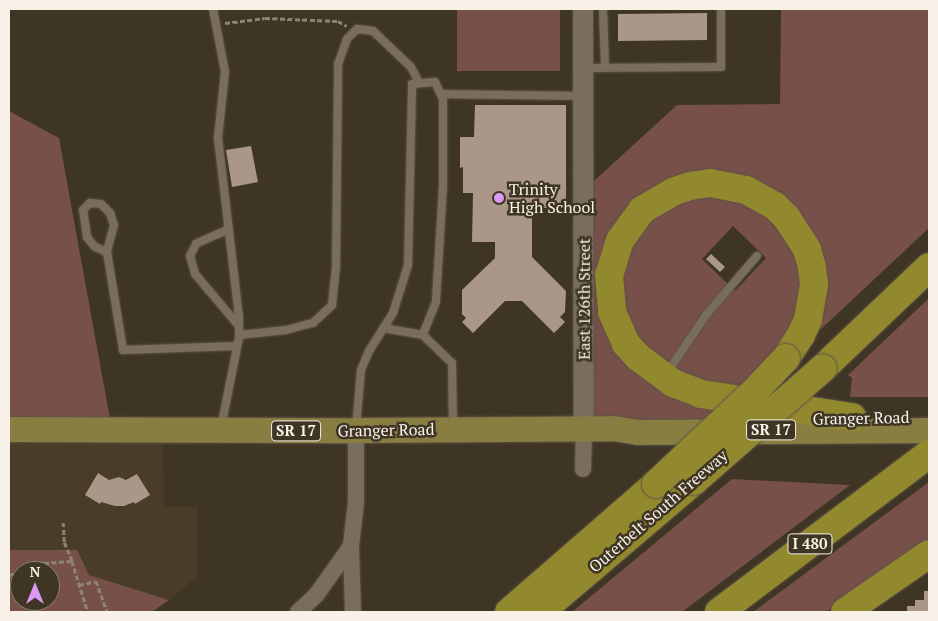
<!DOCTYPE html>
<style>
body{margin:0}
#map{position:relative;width:938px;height:621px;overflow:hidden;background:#3f3525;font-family:"PT Serif",serif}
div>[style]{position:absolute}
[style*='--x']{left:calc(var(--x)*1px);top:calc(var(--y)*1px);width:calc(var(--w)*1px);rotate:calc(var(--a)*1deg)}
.built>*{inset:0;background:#4a3d27}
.green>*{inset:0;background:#775049}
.building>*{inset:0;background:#aa978a}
.path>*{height:2.5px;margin-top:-1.25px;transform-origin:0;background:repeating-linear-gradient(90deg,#8d8477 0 5px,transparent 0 7.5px)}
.roads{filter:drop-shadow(0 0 1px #5c5346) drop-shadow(0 0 1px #5c5346)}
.service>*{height:8px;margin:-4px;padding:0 4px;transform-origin:4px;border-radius:4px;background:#796e5d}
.minor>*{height:16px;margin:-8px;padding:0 8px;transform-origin:8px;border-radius:8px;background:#796e5d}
.tertiary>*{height:20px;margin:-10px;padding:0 10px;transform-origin:10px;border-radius:10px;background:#796e5d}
.primary>*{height:25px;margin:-12.5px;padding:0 12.5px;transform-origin:12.5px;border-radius:12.5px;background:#887e41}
.motorway>*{height:28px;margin:-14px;padding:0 14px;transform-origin:14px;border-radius:14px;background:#92892e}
.bridges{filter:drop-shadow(0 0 1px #5c5346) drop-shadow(0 0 1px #5c5346)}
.motorway-bridge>*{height:28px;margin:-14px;padding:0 14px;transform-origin:14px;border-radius:14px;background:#92892e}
.dots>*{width:14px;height:14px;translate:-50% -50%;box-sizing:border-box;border:2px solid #3f3525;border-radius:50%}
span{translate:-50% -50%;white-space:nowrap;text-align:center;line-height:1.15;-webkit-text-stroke:5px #3f3525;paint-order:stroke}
.shield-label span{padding:1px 4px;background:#3f3525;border:1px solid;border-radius:4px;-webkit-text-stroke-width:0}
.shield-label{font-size:15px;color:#f7f1e7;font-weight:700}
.poi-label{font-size:16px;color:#f7f1e7}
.left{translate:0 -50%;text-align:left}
.street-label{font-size:16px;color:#f7f1e7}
.frame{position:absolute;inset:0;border:10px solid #f7f1e7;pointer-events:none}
.north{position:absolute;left:10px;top:561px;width:50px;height:50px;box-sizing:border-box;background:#3f3525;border:1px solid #898073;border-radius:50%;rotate:0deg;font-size:14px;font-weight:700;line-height:20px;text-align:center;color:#f7f1e7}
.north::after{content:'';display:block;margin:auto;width:18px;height:22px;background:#dc99f5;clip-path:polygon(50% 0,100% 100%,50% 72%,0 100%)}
</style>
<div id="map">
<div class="built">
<div style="clip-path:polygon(9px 430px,163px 430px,164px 507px,198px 507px,197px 577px,169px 600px,89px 575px,77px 550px,9px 550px)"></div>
</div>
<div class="green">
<div style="clip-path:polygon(457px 9px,560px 9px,560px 71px,457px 71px)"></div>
<div style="clip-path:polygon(evenodd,781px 9px,929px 9px,929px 228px,710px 433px,584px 428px,583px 191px,677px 105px,780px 104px,781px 9px,733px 226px,766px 258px,735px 291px,702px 259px,733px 226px)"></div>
<div style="clip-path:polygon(9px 111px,59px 138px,112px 430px,9px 430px)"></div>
<div style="clip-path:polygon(929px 298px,929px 397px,850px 397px,852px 378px,848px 375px)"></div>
<div style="clip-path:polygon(732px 479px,850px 485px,682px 612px,572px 612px)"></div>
<div style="clip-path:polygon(929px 482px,929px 542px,826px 612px,753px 612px)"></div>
<div style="clip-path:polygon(evenodd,9px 550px,77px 550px,89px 575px,169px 600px,152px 612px,9px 612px,9px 550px,20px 571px,50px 571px,50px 601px,20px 601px,20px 571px)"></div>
</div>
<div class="building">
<div style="clip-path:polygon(707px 13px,707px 40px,618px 41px,618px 14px)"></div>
<div style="clip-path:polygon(475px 105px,566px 105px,566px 208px,532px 208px,532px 257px,566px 291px,565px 312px,560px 317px,565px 322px,554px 333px,522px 301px,505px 301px,473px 333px,462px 322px,466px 318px,462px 314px,462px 290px,495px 258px,495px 242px,472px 242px,473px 193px,463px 193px,463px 167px,460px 168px,460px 137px,474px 137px)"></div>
<div style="clip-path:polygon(251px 146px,258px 182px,232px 187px,226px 150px)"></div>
<div style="clip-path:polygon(711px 254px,725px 267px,720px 272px,706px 259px)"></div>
<div style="clip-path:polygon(98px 473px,109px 480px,119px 477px,126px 480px,137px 474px,150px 495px,135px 504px,134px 502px,124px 506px,115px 506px,101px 502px,100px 504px,85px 495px)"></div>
<div style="clip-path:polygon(924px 591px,929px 591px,929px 612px,907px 612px,907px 606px,915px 606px,915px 600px,924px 600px)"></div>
</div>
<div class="path">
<div style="--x:225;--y:23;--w:40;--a:-7.1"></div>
<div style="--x:265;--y:18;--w:73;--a:2.4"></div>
<div style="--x:338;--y:21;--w:10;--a:29"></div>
<div style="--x:72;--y:561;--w:53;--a:72.6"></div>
<div style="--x:22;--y:571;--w:12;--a:-5"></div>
<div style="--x:34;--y:570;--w:12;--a:-35"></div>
<div style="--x:44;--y:563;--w:28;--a:-4"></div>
<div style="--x:72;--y:561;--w:21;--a:-113"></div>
<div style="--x:64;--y:542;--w:19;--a:-93"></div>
<div style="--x:9;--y:575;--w:11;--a:-15"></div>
<div style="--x:79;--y:585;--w:17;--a:-13"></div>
<div style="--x:96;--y:581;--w:33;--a:70"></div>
</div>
<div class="roads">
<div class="service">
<div style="--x:213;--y:9;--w:64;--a:79.2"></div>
<div style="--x:225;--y:72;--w:66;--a:96.1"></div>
<div style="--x:218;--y:138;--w:179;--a:83.3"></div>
<div style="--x:239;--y:316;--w:22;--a:90"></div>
<div style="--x:239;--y:338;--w:91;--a:101.4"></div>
<div style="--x:603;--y:9;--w:58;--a:88"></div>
<div style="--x:584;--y:68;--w:137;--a:-0.4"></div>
<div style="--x:721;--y:67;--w:58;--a:-90"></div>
<div style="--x:441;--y:94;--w:140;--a:0.8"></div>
<div style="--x:229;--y:229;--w:36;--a:156"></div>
<div style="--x:196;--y:244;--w:13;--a:117"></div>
<div style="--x:190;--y:256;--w:19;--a:74"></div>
<div style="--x:195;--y:274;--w:68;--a:49.8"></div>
<div style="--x:107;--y:252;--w:13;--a:-157"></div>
<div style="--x:95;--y:247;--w:13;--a:-129"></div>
<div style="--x:87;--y:237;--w:27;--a:-98"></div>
<div style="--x:83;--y:210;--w:10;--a:-45"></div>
<div style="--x:90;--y:203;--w:11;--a:5"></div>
<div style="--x:101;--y:204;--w:13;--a:45"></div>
<div style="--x:110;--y:213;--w:13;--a:72"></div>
<div style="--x:114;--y:225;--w:28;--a:105"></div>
<div style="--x:107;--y:252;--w:99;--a:80.7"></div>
<div style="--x:123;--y:350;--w:114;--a:-2"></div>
<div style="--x:383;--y:328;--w:41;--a:9.9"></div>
<div style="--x:239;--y:335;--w:47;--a:-6.1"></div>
<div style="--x:286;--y:330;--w:28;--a:-15"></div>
<div style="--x:313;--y:323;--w:26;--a:-43"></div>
<div style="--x:332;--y:305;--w:37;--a:-84"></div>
<div style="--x:336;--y:268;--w:204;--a:-89.4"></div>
<div style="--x:338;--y:64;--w:27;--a:-70"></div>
<div style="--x:347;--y:39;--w:14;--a:-45"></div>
<div style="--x:357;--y:29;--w:16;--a:7"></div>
<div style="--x:373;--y:31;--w:52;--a:43.5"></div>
<div style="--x:411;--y:67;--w:18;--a:63"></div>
<div style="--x:667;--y:373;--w:70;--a:-56.1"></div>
<div style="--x:706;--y:315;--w:78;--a:-49.2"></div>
<div style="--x:356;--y:428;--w:58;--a:-85.1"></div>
<div style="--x:361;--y:370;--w:21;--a:-67"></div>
<div style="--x:369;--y:351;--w:45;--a:-57.7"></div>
<div style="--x:393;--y:313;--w:50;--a:-72.6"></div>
<div style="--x:408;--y:265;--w:181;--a:-88.7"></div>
<div style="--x:412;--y:84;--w:23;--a:-5"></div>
<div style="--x:435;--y:82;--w:19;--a:65"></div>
<div style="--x:443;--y:99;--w:87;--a:90"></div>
<div style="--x:443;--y:186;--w:116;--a:93.5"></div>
<div style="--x:436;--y:302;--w:35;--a:112"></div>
<div style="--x:423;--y:335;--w:40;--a:44"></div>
<div style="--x:452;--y:363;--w:62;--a:89.1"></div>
</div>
<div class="minor">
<div style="--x:583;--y:469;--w:41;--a:-88.6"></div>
<div style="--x:351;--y:546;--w:66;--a:88.3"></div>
<div style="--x:298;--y:612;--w:26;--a:-43"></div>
<div style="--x:317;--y:594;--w:59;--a:-54.7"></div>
<div style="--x:351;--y:546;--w:44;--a:-83.5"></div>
<div style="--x:356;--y:502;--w:72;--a:-90"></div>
</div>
<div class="tertiary">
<div style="--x:583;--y:9;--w:419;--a:89.9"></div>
</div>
<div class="primary">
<div style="--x:9;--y:429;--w:347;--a:0.2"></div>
<div style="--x:356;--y:430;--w:257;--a:-0.4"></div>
<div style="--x:613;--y:428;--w:26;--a:9"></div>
<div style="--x:639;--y:432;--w:290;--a:-0.4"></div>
</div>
<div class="motorway">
<div style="--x:786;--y:358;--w:27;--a:-57"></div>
<div style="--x:801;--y:335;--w:17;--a:-66"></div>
<div style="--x:808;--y:319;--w:36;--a:-80"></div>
<div style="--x:814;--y:284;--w:17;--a:-97"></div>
<div style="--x:812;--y:267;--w:19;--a:-106"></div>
<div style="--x:807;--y:249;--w:38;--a:-123"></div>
<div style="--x:786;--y:217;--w:16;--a:-135"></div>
<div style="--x:775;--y:206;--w:33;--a:-151"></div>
<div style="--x:746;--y:190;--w:36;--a:-169"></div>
<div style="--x:711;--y:183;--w:21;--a:172"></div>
<div style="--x:690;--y:186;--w:18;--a:161"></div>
<div style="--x:673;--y:192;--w:36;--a:150"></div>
<div style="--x:642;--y:210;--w:37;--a:126"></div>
<div style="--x:620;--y:240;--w:37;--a:107"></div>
<div style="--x:609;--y:275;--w:37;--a:85"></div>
<div style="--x:612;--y:312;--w:35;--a:66"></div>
<div style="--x:626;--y:344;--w:18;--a:47"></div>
<div style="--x:638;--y:357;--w:44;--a:36.6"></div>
<div style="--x:673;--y:383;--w:30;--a:21"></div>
<div style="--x:701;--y:394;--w:153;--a:8.7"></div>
<div style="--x:823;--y:368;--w:146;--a:-43.6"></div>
<div style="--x:509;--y:612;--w:195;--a:-41"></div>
<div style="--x:540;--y:612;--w:202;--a:-40.4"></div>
<div style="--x:719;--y:612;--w:263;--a:-37"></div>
<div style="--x:845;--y:612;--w:102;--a:-34.6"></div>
</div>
</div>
<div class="bridges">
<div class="motorway-bridge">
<div style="--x:694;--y:481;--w:171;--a:-41.2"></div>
<div style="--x:656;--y:484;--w:133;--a:-43.2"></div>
<div style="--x:753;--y:393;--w:48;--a:-46.7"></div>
</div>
</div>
<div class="dots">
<div style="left:499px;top:198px;background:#dc99f5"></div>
</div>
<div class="shield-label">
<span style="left:771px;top:430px">SR 17</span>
<span style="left:296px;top:431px">SR 17</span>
<span style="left:810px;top:544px">I 480</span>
</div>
<div class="poi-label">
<span class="left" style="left:509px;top:198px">Trinity<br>High School</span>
</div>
<div class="street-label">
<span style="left:584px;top:299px;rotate:-90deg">East 126th Street</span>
<span style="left:861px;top:418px;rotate:-1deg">Granger Road</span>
<span style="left:386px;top:430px;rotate:-1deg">Granger Road</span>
<span style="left:658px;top:511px;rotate:-41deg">Outerbelt South Freeway</span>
</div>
<div class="frame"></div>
<div class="north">N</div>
</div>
